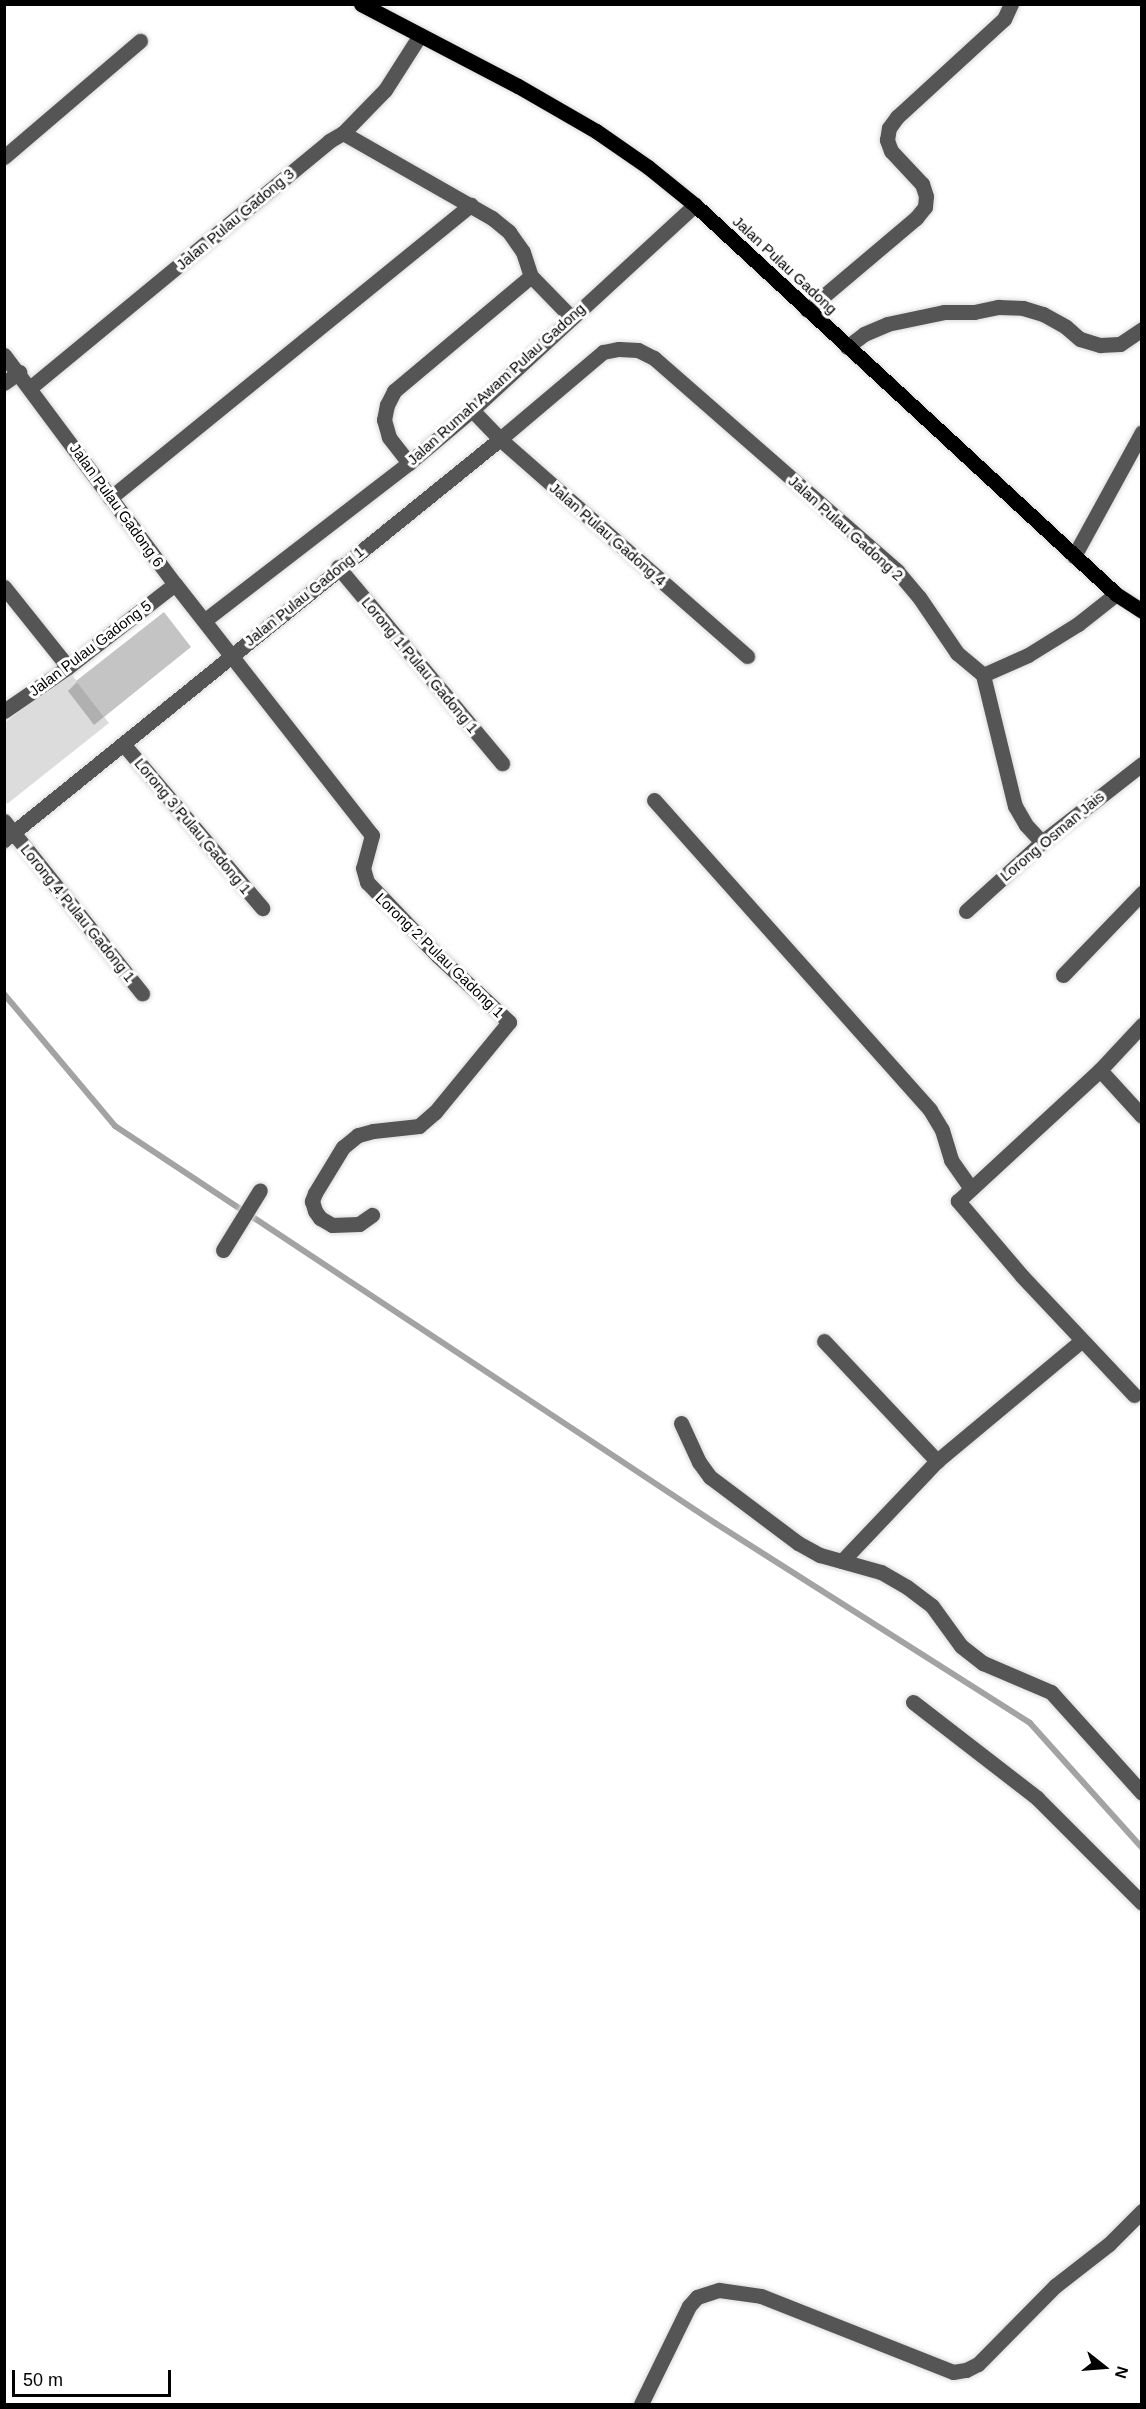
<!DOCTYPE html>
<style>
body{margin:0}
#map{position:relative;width:1146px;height:2409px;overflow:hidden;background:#fff;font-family:Arial,sans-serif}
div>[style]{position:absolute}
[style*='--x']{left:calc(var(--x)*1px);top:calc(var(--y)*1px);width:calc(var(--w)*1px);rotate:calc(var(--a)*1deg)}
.green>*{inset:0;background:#dcdcdc}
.shadow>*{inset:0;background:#0003}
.stream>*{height:6px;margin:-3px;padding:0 3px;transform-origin:3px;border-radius:3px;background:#a3a3a3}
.building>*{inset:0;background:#c4c4c4}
.roads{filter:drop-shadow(0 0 2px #dbdbdb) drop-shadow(0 0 2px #dbdbdb)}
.minor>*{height:15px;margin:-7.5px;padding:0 7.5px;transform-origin:7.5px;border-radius:7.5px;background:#555}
.major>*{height:15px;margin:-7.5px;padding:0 7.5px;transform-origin:7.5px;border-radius:7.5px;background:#000}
span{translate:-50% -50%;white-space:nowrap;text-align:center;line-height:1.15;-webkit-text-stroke:6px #fff;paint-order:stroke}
.street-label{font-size:15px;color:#000}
.frame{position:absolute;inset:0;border:6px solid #000;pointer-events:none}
.north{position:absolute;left:1074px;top:2337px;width:60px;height:60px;-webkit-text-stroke:4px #fff;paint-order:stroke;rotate:107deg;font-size:16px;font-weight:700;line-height:24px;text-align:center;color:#000}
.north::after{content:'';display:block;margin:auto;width:21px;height:27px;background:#000;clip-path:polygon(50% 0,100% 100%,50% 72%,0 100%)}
.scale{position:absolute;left:12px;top:2370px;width:159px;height:27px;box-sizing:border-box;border:3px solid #000;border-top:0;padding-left:8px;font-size:18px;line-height:21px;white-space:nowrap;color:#000;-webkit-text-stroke:4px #fff;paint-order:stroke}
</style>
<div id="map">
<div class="green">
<div style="clip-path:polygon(69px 671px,109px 723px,7px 804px,5px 801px,5px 723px)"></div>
</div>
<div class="shadow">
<div style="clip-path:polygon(189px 647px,94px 725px,68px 691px,77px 682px)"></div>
</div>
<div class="stream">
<div style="--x:4;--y:994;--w:172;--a:49.9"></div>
<div style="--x:115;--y:1126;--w:719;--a:33.49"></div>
<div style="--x:715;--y:1523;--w:373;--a:32.4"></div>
<div style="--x:1030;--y:1723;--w:168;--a:48.1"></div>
</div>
<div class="building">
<div style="clip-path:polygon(164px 612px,191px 647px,104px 717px,76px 681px)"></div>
</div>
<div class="roads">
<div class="minor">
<div style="--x:343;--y:133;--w:172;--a:29.7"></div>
<div style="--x:492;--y:218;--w:22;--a:39"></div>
<div style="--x:509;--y:232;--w:24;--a:55"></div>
<div style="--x:523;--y:252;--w:25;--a:72"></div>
<div style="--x:531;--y:276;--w:57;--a:45.7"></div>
<div style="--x:4;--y:157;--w:179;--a:-40.5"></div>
<div style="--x:807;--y:310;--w:143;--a:-40.2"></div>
<div style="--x:916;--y:218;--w:14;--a:-51"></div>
<div style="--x:925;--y:207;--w:11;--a:-85"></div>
<div style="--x:926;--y:196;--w:13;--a:-108"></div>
<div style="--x:922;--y:184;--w:45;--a:-133.2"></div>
<div style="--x:891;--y:151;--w:12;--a:-110"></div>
<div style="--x:887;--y:140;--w:12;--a:-81"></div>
<div style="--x:889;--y:128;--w:14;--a:-54"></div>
<div style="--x:897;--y:117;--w:145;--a:-42.5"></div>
<div style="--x:1004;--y:19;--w:17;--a:-65"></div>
<div style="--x:847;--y:347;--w:21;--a:-37"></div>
<div style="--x:864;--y:334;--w:25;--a:-23"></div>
<div style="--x:887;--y:324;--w:58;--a:-11.9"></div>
<div style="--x:944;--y:312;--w:30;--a:0"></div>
<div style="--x:974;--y:312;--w:25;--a:-12"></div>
<div style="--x:998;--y:307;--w:25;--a:2"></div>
<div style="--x:1023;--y:308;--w:21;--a:17"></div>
<div style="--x:1043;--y:314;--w:26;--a:29"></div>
<div style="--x:1066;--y:327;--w:18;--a:41"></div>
<div style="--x:1080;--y:339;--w:21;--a:17"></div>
<div style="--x:1100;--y:345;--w:20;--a:-3"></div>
<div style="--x:1120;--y:344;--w:27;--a:-34"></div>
<div style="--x:4;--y:355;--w:286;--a:53.3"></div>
<div style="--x:175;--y:584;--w:319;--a:51.9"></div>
<div style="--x:372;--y:835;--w:34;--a:105"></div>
<div style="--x:363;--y:868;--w:15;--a:74"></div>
<div style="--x:367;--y:882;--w:103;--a:46.2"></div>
<div style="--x:438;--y:956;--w:97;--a:42.9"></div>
<div style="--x:509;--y:1022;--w:117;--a:129.4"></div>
<div style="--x:435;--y:1112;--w:21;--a:139"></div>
<div style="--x:419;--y:1126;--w:46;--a:173.8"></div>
<div style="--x:373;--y:1131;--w:16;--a:165"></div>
<div style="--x:358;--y:1135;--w:19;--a:141"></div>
<div style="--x:343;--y:1147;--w:54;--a:121.3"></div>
<div style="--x:315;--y:1193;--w:9;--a:111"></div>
<div style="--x:312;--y:1201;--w:10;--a:73"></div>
<div style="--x:315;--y:1211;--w:9;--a:54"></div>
<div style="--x:320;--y:1218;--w:14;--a:30"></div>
<div style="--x:332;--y:1225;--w:27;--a:-2"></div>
<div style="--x:359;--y:1224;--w:16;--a:-35"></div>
<div style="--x:4;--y:383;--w:19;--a:-36"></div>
<div style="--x:31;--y:387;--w:386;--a:-39.5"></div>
<div style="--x:329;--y:141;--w:16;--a:-30"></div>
<div style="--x:343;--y:133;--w:60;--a:-45.7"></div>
<div style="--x:385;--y:90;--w:65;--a:-57.5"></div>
<div style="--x:472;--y:410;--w:40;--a:46"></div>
<div style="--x:500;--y:439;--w:329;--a:41.3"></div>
<div style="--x:409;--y:463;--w:33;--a:-128"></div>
<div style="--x:389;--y:437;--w:18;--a:-106"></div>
<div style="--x:384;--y:420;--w:15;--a:-79"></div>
<div style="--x:387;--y:405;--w:16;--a:-63"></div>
<div style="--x:394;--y:391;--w:179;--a:-40"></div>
<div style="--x:110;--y:498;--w:465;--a:-39.1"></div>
<div style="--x:1074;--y:556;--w:141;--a:-61.3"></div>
<div style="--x:338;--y:567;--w:256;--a:50.1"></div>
<div style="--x:4;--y:587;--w:102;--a:51.3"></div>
<div style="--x:205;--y:620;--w:257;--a:-37.6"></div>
<div style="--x:409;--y:463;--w:82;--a:-40.1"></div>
<div style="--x:472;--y:410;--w:303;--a:-42.6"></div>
<div style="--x:983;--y:675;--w:49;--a:-24"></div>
<div style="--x:1028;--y:655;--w:59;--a:-31.8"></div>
<div style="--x:1078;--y:624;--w:48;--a:-38.3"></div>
<div style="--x:4;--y:711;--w:78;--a:-34.5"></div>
<div style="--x:68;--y:667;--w:135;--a:-37.8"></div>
<div style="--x:124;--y:745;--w:214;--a:49.7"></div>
<div style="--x:654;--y:800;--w:415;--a:48.3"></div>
<div style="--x:930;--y:1110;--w:23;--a:59"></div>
<div style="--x:942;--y:1130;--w:31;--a:73"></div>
<div style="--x:951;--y:1160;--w:35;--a:55"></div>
<div style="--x:4;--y:821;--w:221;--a:51.3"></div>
<div style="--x:4;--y:840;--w:638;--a:-38.95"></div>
<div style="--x:500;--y:439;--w:135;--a:-40.2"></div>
<div style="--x:603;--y:352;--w:16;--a:-11"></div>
<div style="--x:619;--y:349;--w:19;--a:3"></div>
<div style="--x:638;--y:350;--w:18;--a:27"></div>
<div style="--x:654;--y:358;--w:323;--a:41.2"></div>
<div style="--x:897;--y:571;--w:34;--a:50"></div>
<div style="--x:919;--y:597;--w:68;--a:55.8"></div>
<div style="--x:957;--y:653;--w:34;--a:40"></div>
<div style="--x:983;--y:675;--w:135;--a:76.3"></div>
<div style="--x:1015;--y:806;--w:22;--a:60"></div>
<div style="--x:1026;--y:825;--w:23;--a:47"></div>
<div style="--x:966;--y:911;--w:103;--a:-42.2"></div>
<div style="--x:1042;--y:842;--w:127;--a:-38"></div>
<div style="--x:1063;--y:975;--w:114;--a:-46.1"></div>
<div style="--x:1100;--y:1070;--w:62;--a:47.6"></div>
<div style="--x:223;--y:1250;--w:70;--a:-58.3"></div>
<div style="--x:824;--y:1341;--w:165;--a:46.7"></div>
<div style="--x:1134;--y:1395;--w:163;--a:-133.3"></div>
<div style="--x:1022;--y:1276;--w:99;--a:-130.5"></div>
<div style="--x:958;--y:1201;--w:193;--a:-42.7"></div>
<div style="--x:1100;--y:1070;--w:62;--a:-47"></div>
<div style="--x:681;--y:1423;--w:43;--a:65.2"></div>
<div style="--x:699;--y:1462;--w:19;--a:54"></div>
<div style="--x:710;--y:1477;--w:110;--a:36.9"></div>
<div style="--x:798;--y:1543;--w:25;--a:29"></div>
<div style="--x:820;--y:1555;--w:63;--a:15.6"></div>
<div style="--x:881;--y:1572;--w:30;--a:30"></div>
<div style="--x:907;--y:1587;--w:31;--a:37"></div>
<div style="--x:932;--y:1606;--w:49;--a:54.1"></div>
<div style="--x:961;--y:1646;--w:28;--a:38"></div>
<div style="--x:983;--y:1663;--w:74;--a:23.1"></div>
<div style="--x:1051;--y:1692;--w:136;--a:48"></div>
<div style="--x:842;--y:1561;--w:138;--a:-46.5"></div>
<div style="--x:937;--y:1461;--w:187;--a:-39.8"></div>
<div style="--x:913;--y:1702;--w:157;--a:37.7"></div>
<div style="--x:1037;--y:1798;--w:148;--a:45"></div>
<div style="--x:641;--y:2404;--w:109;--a:-63.9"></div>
<div style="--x:689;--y:2306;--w:12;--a:-48"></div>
<div style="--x:697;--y:2297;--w:23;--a:-18"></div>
<div style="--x:719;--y:2290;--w:42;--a:8.1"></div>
<div style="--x:761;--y:2296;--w:206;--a:21.6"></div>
<div style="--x:953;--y:2372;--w:13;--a:-9"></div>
<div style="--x:966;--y:2370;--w:13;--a:-27"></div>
<div style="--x:978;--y:2364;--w:110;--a:-45.4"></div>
<div style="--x:1055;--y:2286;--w:68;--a:-37.9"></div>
<div style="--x:1109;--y:2244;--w:47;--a:-45"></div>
</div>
<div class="major">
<div style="--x:361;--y:4;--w:177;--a:27.6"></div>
<div style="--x:518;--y:86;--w:90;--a:30"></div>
<div style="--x:596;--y:131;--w:63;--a:34.7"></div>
<div style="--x:648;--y:167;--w:60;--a:39"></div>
<div style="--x:695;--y:205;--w:573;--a:42.74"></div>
<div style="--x:1116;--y:594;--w:31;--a:33"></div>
</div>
</div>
<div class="street-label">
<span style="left:235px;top:219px;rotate:-40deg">Jalan Pulau Gadong 3</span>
<span style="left:785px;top:265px;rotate:43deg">Jalan Pulau Gadong</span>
<span style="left:496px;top:384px;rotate:-42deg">Jalan Rumah Awam Pulau Gadong</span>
<span style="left:117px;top:505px;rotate:54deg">Jalan Pulau Gadong 6</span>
<span style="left:846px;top:528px;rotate:42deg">Jalan Pulau Gadong 2</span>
<span style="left:608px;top:534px;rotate:41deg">Jalan Pulau Gadong 4</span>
<span style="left:304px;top:596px;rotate:-39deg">Jalan Pulau Gadong 1</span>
<span style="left:90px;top:648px;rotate:-37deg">Jalan Pulau Gadong 5</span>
<span style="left:420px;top:665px;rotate:50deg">Lorong 1 Pulau Gadong 1</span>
<span style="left:193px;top:826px;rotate:50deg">Lorong 3 Pulau Gadong 1</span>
<span style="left:1052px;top:836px;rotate:-40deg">Lorong Osman Jais</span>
<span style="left:78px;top:913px;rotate:51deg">Lorong 4 Pulau Gadong 1</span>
<span style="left:440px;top:955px;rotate:44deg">Lorong 2 Pulau Gadong 1</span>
</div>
<div class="frame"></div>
<div class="north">N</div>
<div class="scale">50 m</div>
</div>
